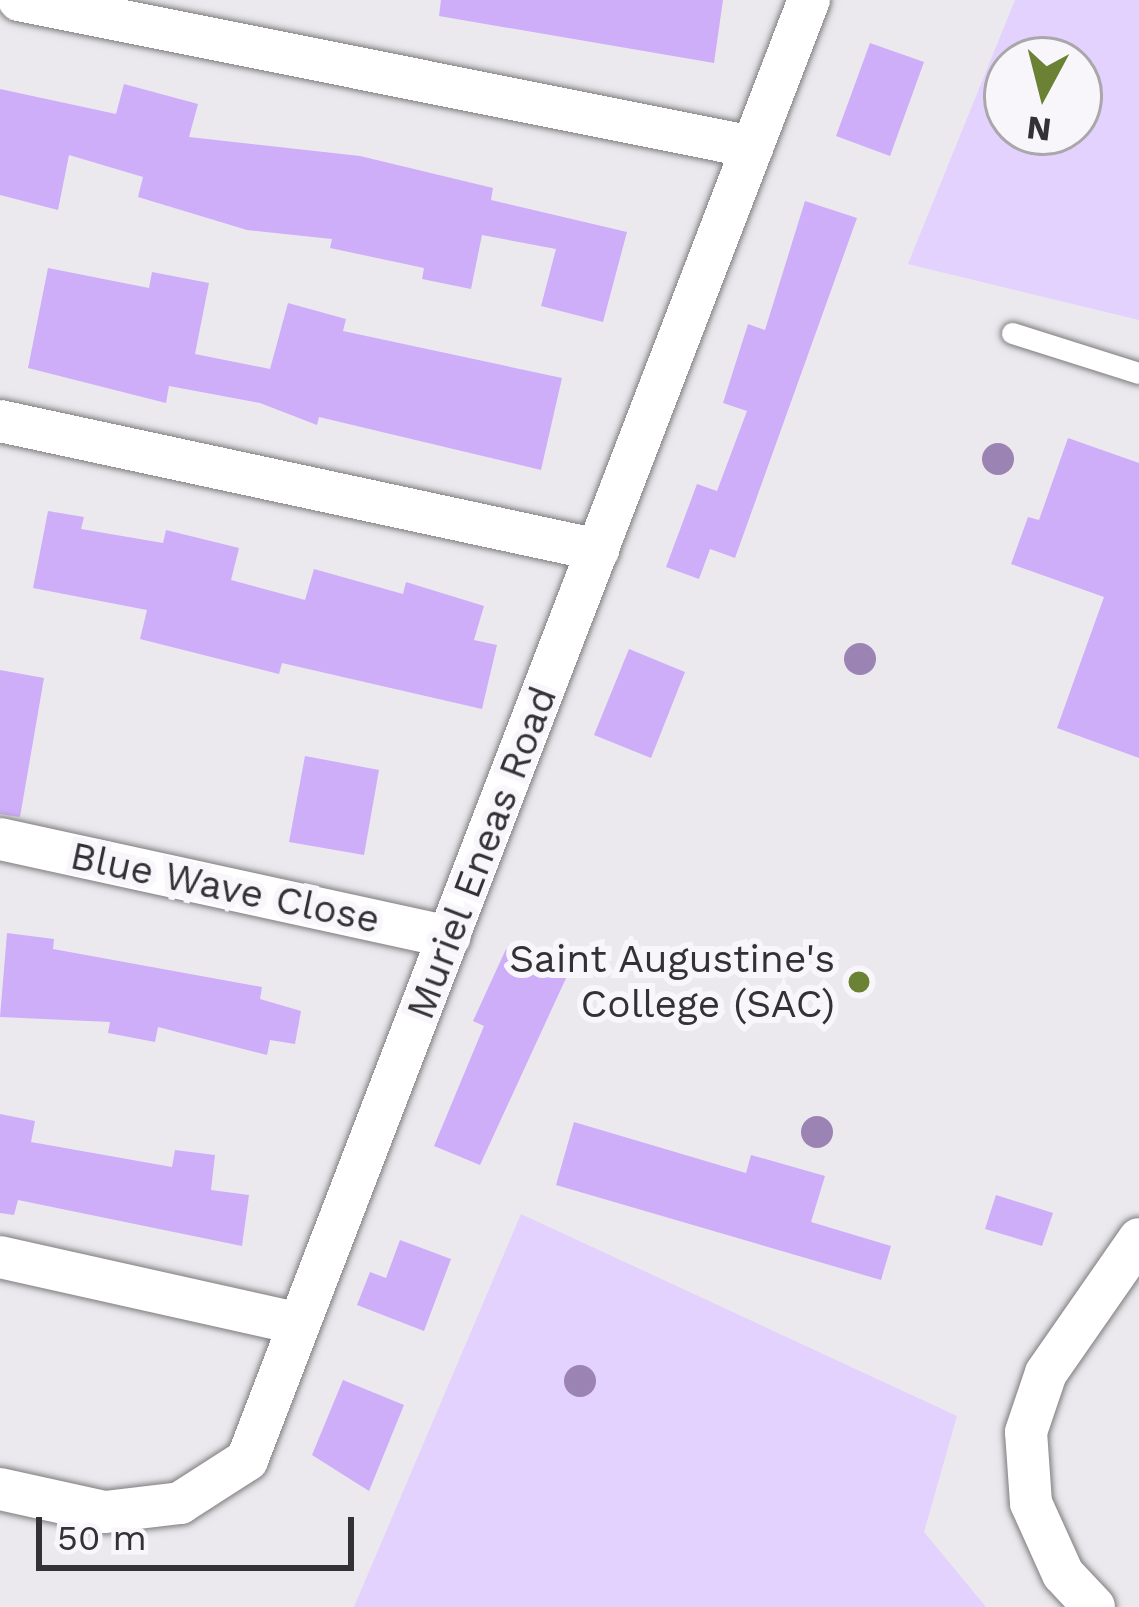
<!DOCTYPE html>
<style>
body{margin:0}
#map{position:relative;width:1139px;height:1607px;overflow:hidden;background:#ebe9ed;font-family:"Work Sans",sans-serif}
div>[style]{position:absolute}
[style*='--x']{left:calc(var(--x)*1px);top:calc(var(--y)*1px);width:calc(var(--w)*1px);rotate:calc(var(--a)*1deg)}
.green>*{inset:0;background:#e3d1fe}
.building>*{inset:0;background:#ceaef9}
.roads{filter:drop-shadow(0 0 3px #7d7c7f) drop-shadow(0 0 3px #7d7c7f)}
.service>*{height:21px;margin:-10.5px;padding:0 10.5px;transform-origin:10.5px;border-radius:10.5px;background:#fff}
.minor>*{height:42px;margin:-21px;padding:0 21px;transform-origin:21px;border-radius:21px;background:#fff}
.trees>*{width:32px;height:32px;margin:-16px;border-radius:50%;background:#9b83b4}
.dots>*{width:33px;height:33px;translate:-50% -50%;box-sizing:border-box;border:6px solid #f8f6fa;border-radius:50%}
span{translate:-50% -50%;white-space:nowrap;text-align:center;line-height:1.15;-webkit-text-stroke:12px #f8f6fa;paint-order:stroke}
.street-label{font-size:39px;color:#323133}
.poi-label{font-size:39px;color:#323133}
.right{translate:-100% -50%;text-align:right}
.north{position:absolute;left:983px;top:36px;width:120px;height:120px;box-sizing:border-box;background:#f8f6fa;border:3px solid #a9a7aa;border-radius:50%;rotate:187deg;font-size:33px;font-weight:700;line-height:48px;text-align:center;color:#323133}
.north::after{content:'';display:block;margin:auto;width:42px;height:54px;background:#6b8133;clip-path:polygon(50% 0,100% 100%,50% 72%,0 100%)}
.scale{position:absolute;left:36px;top:1517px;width:318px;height:54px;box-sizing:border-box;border:6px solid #323133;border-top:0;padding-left:15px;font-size:36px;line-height:42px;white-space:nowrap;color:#323133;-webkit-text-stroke:9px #f8f6fa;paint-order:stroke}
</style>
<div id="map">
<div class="green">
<div style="clip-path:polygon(evenodd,1015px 0,1139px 0,1139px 320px,908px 264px,1015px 0,1079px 60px,1079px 132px,1007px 132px,1007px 60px,1079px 60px)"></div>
<div style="clip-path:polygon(521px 1214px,957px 1416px,924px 1532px,986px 1607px,354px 1607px)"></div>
</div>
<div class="building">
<div style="clip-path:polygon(441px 0,723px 0,714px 63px,439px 16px)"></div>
<div style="clip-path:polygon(870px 43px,924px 62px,890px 156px,836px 136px)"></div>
<div style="clip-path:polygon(124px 84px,198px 104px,189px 137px,360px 156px,493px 188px,491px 200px,627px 232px,603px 322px,541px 306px,556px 249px,482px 235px,471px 289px,422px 279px,424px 268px,330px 248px,332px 239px,247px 230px,138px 197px,143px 177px,69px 155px,58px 210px,0 195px,0 89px,116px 114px)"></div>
<div style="clip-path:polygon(805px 201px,857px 218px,735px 558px,710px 549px,699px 579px,666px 567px,697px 484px,717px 491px,747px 411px,723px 403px,748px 324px,765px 330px)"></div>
<div style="clip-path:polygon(48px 268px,149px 288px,152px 272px,209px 283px,195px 354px,270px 369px,288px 303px,346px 319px,343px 331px,562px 378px,541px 470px,319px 417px,317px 425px,260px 403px,169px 386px,166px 403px,28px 368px)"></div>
<div style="clip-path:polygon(1068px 438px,1139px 463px,1139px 758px,1057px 728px,1104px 597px,1011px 564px,1028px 517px,1039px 520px)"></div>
<div style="clip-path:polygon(48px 511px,84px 517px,81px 529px,163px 543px,166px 530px,239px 548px,231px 580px,305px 600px,314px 569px,403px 594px,406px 582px,484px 606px,474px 640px,497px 645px,482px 709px,282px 663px,279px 674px,140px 639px,147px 610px,33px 588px)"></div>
<div style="clip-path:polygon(629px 649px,685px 672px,651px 758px,594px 735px)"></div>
<div style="clip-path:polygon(0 670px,44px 678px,20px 817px,0 814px)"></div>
<div style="clip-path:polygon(305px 756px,379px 770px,364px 855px,289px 842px)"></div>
<div style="clip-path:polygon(7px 933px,54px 939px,53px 949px,262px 987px,260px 999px,301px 1011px,295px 1044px,270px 1040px,267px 1055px,158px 1027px,155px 1042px,108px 1033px,110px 1022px,0 1017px)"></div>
<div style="clip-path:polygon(506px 949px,567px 976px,480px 1165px,434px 1146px,484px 1026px,473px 1021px)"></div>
<div style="clip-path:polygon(0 1114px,35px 1121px,31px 1142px,172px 1167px,175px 1150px,215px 1155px,211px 1190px,249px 1195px,242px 1246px,18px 1200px,14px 1215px,0 1213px)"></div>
<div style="clip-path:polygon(574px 1122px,746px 1173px,751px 1155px,825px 1176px,811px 1222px,891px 1246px,881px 1280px,556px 1185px)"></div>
<div style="clip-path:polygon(996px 1195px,1053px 1213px,1042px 1246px,985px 1229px)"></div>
<div style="clip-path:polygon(400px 1240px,451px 1259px,424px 1331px,357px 1305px,370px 1272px,386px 1278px)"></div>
<div style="clip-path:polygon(343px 1380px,404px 1405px,369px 1491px,312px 1455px)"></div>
</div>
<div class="roads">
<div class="service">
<div style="--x:1012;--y:333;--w:133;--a:17.5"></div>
</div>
<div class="minor">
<div style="--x:19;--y:0;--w:748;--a:11.34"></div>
<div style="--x:0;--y:421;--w:612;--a:12.17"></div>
<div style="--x:0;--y:839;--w:460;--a:12.3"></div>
<div style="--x:0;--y:1257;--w:306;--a:12.6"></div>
<div style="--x:0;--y:1489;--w:107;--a:12.4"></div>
<div style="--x:105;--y:1512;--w:76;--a:-6.8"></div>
<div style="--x:180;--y:1503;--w:80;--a:-32.7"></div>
<div style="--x:247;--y:1460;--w:1564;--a:-68.95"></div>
<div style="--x:1094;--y:1607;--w:45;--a:-133.2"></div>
<div style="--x:1063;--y:1574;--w:78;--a:-114.3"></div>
<div style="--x:1031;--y:1503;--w:71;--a:-94"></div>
<div style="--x:1026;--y:1432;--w:62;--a:-71.3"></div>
<div style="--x:1046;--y:1373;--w:163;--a:-55.2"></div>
</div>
</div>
<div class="trees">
<div style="left:998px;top:459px"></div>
<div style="left:860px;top:659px"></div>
<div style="left:817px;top:1132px"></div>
<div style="left:580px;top:1381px"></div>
</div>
<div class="dots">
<div style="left:859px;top:982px;background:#6b8133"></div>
</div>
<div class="street-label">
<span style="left:482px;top:853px;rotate:-69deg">Muriel Eneas Road</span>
<span style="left:225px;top:888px;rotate:12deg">Blue Wave Close</span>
</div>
<div class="poi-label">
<span class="right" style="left:835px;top:982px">Saint Augustine's<br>College (SAC)</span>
</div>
<div class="north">N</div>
<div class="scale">50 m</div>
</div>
